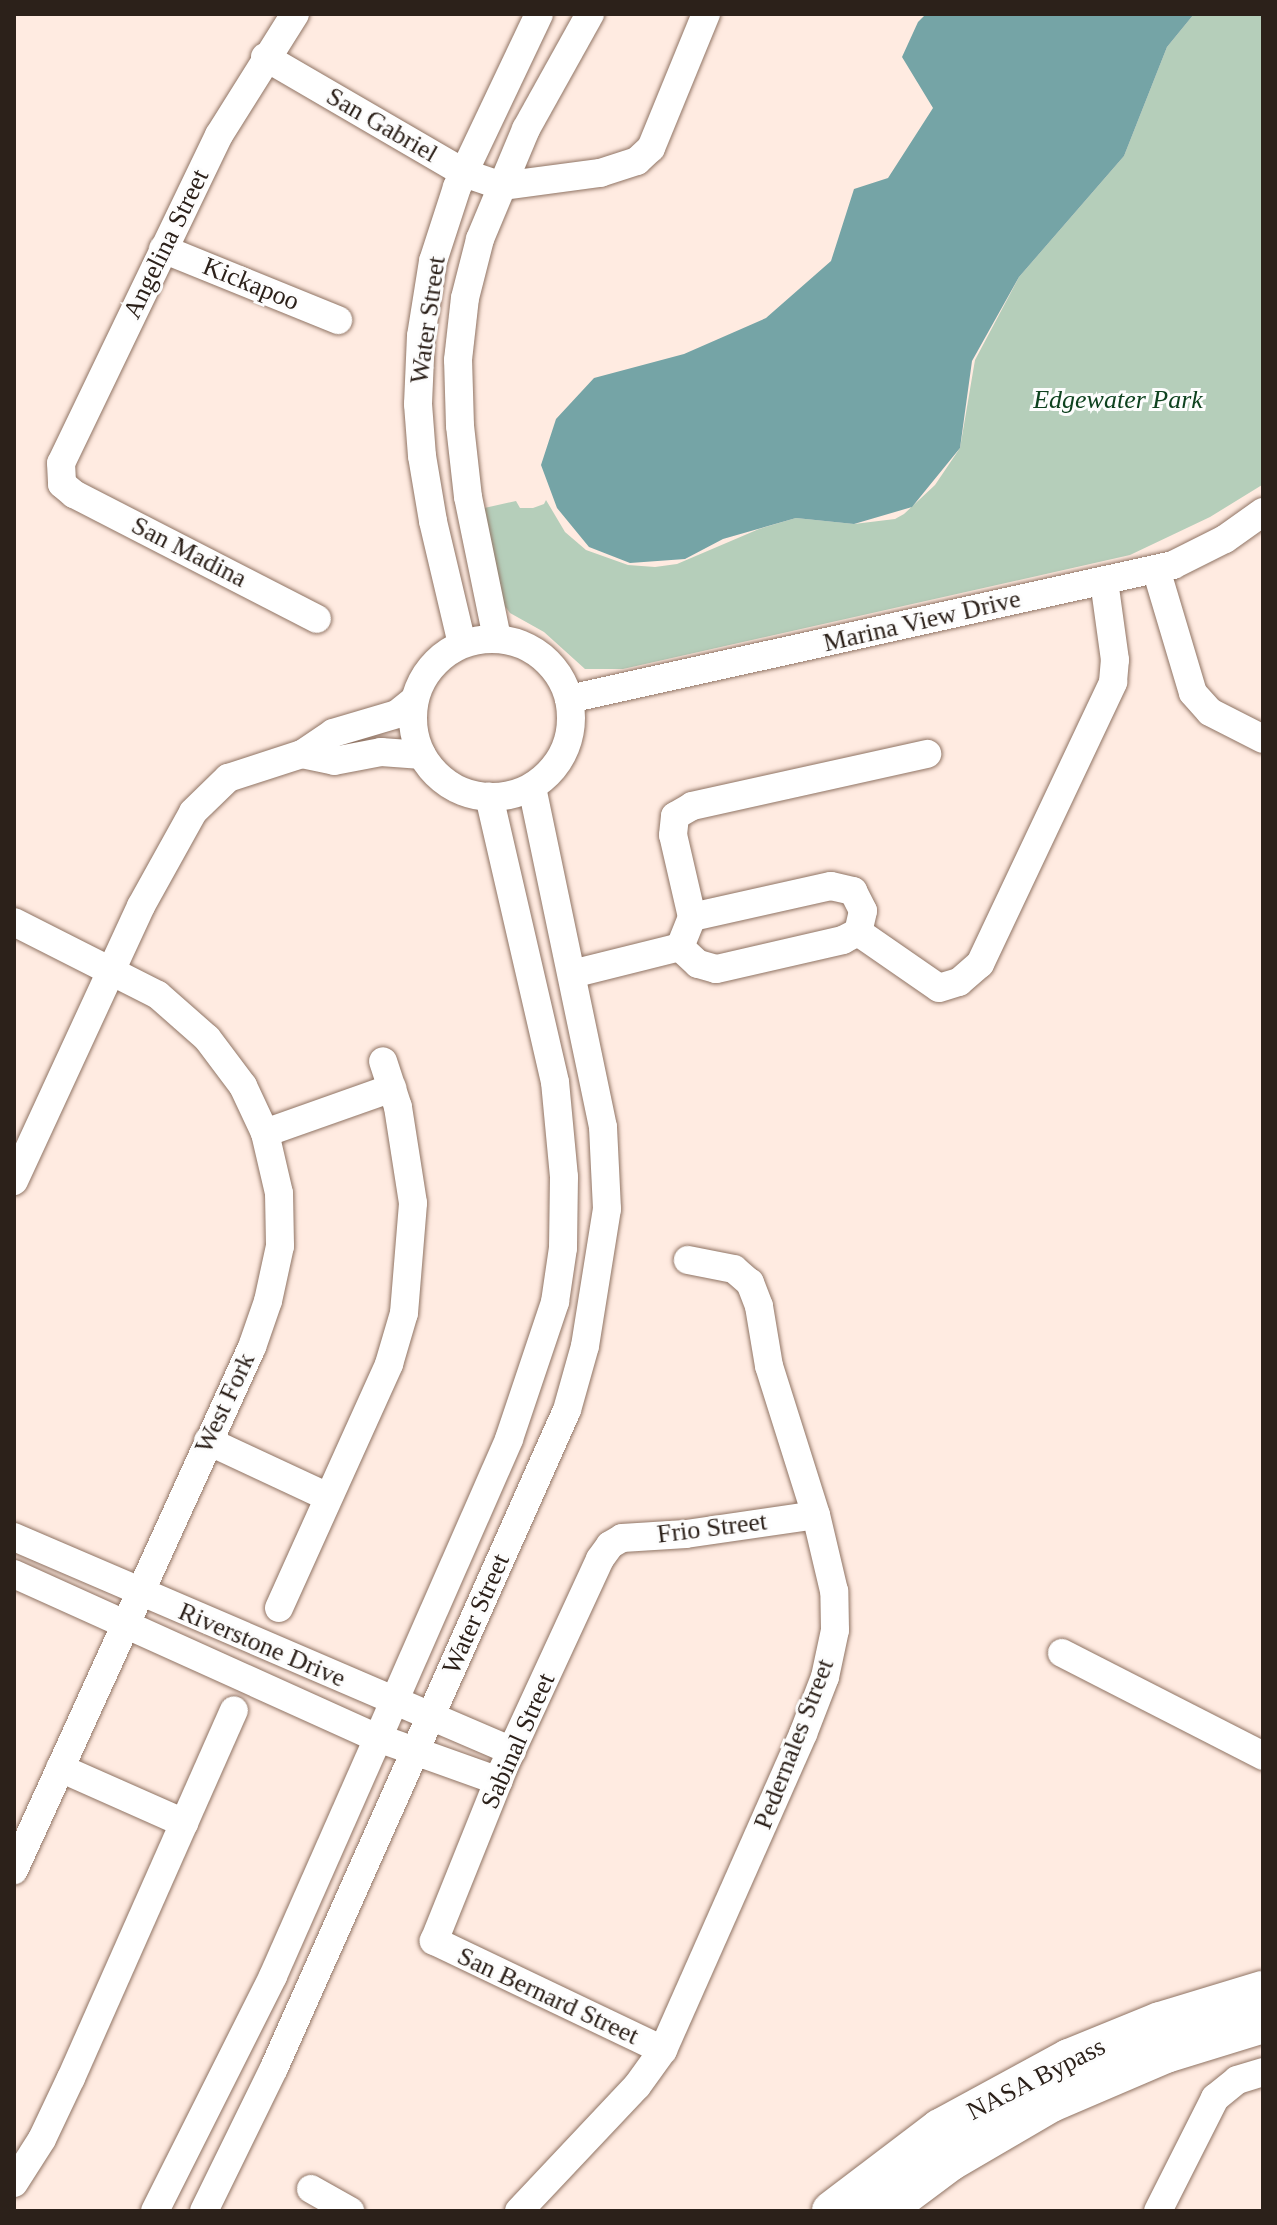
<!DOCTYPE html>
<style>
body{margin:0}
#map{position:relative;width:1277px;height:2225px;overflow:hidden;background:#ffebe1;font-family:"Times New Roman",serif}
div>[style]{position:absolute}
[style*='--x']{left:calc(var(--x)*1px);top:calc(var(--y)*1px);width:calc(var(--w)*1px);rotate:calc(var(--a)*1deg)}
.green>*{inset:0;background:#b5ceba}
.water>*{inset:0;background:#75a4a6}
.roads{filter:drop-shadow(0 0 2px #907464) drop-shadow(0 0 2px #907464)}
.minor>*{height:28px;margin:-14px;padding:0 14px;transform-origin:14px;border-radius:14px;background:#fff}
.minor>.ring{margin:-14px;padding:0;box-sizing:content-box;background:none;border:28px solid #fff;border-radius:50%}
.highway>*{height:40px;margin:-20px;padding:0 20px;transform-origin:20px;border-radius:20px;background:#fff}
span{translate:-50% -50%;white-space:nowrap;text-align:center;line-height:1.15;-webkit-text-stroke:6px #fdfdfd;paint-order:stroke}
.street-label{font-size:26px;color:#2c211a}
.park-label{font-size:26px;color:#0e421f;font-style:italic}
.frame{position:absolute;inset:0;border:16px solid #2c211a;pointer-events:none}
</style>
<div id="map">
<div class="green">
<div style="clip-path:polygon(1194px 14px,1263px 14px,1262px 485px,1210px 517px,1130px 555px,623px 669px,585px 669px,544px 632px,510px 613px,504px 605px,480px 509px,516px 501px,520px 508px,533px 508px,544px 504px,546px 500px,565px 532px,586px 550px,628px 565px,655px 567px,677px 564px,759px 529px,796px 518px,854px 524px,895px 519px,904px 514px,935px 485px,960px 448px,975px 360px,1019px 277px,1124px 156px,1167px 47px)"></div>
</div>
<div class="water">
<div style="clip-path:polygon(926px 14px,1194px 14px,1167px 47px,1124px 156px,1019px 277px,972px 361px,960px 448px,912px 507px,854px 524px,796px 518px,723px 539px,685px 559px,630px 563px,589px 547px,557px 508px,541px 465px,556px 419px,594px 378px,684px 354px,766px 318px,831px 261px,854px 189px,888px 178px,933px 108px,902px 57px,918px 22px)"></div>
</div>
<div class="roads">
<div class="minor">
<div style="--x:295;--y:14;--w:143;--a:122.1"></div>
<div style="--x:219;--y:135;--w:364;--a:115.7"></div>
<div style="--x:61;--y:463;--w:21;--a:87"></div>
<div style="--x:62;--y:484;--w:16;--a:40"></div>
<div style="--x:74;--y:494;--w:273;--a:27.2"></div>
<div style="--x:265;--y:57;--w:230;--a:30.2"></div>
<div style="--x:464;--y:173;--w:40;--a:18.9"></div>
<div style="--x:502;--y:186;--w:99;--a:-7.6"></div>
<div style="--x:600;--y:173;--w:39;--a:-18"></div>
<div style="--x:637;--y:161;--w:19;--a:-43"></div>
<div style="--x:651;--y:148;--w:145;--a:-67.7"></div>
<div style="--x:163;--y:249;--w:189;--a:22.1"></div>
<div style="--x:1156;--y:569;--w:129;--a:73.4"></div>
<div style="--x:1193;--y:693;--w:25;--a:48"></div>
<div style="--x:1210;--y:712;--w:59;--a:27"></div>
<div style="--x:497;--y:638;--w:144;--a:-101.6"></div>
<div style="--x:468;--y:497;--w:71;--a:-96.4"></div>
<div style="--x:460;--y:426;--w:66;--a:-91.7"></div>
<div style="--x:458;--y:360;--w:62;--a:-83.6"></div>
<div style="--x:465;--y:298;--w:61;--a:-75.7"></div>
<div style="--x:480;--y:239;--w:119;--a:-67.3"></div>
<div style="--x:526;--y:129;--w:132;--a:-60.9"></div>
<div class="ring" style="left:413px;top:639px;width:130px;height:130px"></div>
<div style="--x:462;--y:644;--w:126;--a:-103.3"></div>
<div style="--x:433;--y:521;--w:66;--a:-99.6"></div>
<div style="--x:422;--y:456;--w:52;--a:-94.4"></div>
<div style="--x:418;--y:404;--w:68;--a:-87.5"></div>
<div style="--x:421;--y:336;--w:76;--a:-80.9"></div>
<div style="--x:433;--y:261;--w:78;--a:-72"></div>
<div style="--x:457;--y:187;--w:191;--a:-64.6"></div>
<div style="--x:569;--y:699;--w:619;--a:-12.51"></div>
<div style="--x:1173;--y:565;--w:58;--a:-26.6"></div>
<div style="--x:1225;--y:539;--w:47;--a:-35.4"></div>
<div style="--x:302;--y:754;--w:33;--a:12"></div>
<div style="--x:334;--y:761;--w:48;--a:-10.8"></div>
<div style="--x:381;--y:752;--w:41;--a:4.2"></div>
<div style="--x:831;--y:886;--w:23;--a:13"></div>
<div style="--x:853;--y:891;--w:22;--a:63"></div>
<div style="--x:863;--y:911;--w:22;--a:103"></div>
<div style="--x:858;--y:932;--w:17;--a:152"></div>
<div style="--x:843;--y:940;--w:130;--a:167.1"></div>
<div style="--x:716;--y:969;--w:19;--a:-164"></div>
<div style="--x:698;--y:964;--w:25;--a:-137"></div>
<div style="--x:680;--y:947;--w:32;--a:-68"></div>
<div style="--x:692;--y:917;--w:142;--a:-12.6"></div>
<div style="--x:692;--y:917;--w:84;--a:-103"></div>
<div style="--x:673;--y:835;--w:19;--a:-84"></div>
<div style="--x:675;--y:816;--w:20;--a:-30"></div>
<div style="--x:692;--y:806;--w:241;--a:-12.5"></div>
<div style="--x:14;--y:922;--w:161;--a:26.9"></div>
<div style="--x:158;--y:995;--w:65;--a:41.3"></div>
<div style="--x:207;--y:1038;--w:60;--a:53.1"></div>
<div style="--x:243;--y:1086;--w:52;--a:64.9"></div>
<div style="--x:265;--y:1133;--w:62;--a:76.9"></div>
<div style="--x:279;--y:1193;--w:53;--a:88.9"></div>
<div style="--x:280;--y:1246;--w:56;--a:102.3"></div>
<div style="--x:268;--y:1301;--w:49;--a:109.2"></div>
<div style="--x:252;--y:1347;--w:575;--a:114.47"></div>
<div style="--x:858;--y:932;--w:98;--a:34.7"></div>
<div style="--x:939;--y:988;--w:21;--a:-17"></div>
<div style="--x:959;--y:982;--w:28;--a:-41"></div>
<div style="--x:980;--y:964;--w:312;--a:-64.7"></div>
<div style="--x:1113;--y:682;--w:22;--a:-85"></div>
<div style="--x:1115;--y:660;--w:80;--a:-97.9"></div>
<div style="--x:572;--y:974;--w:111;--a:-14"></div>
<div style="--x:265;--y:1133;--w:135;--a:-19.5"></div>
<div style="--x:14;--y:1181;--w:303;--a:-65.2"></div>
<div style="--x:141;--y:906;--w:107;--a:-61"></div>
<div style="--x:193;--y:812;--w:49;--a:-44.2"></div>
<div style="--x:228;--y:778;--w:78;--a:-18"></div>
<div style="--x:302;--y:754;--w:37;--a:-34"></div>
<div style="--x:333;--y:733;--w:67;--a:-16.5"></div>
<div style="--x:397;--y:714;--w:22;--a:-39"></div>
<div style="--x:208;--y:1441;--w:132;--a:25"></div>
<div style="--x:14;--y:1537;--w:542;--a:23.25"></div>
<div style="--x:14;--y:1574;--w:399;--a:24.3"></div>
<div style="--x:378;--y:1738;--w:128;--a:19.6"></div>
<div style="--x:279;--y:1608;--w:268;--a:-65.7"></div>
<div style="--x:389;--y:1364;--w:53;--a:-73.6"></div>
<div style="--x:404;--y:1313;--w:110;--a:-85.3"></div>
<div style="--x:413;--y:1203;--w:97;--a:-98.9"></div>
<div style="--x:398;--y:1107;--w:48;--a:-108.1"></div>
<div style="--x:1062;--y:1653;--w:226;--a:27.1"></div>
<div style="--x:60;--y:1768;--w:136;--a:23.9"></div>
<div style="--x:663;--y:2050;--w:254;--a:-154.5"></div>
<div style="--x:434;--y:1941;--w:185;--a:-68.1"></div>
<div style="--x:503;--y:1769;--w:231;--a:-65.2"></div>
<div style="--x:600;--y:1559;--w:17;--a:-54"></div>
<div style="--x:610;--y:1545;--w:14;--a:-30"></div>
<div style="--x:622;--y:1538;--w:64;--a:-3.6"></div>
<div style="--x:686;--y:1534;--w:131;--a:-8.3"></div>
<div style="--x:14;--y:2183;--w:52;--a:-57.5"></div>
<div style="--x:42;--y:2139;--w:68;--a:-64.6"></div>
<div style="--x:71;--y:2078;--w:402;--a:-66.1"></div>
<div style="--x:311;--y:2189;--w:45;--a:29.4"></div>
<div style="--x:155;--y:2211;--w:263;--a:-63.3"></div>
<div style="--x:273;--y:1976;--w:260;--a:-66.2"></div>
<div style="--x:378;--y:1738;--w:326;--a:-66.3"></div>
<div style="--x:509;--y:1439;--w:145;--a:-71.4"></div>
<div style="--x:555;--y:1302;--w:55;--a:-81.6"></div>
<div style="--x:563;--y:1248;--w:71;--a:-89.2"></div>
<div style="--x:564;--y:1177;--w:95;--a:-95.4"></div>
<div style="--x:555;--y:1082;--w:293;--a:-103"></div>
<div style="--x:204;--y:2211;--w:159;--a:-63.9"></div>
<div style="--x:274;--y:2068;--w:720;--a:-66"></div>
<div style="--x:567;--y:1410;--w:66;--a:-74.3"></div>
<div style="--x:585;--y:1346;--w:139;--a:-80.9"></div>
<div style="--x:607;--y:1209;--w:82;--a:-92.8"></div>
<div style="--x:603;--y:1127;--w:347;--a:-101.8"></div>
<div style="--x:519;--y:2211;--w:172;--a:-46.7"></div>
<div style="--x:637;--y:2086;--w:44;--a:-54.2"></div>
<div style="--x:663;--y:2050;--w:346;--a:-66.1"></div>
<div style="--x:803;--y:1734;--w:61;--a:-68.9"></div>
<div style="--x:825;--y:1677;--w:48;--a:-78"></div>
<div style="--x:835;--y:1630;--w:39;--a:-91"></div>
<div style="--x:834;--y:1591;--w:78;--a:-103.3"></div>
<div style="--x:816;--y:1515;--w:156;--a:-107.5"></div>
<div style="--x:769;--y:1366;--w:61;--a:-99.5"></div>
<div style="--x:759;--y:1306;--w:25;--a:-111"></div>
<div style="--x:750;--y:1283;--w:21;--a:-139"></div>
<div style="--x:734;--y:1269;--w:47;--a:-168.9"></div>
<div style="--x:1158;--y:2211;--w:127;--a:-63.2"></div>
<div style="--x:1215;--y:2098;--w:28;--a:-39"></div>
<div style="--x:1237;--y:2080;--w:27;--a:-17"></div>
</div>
<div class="highway">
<div style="--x:832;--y:2211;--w:136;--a:-37.2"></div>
<div style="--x:940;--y:2129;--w:147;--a:-28.5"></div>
<div style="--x:1069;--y:2059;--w:98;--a:-22.1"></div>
<div style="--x:1160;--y:2022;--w:108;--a:-16.8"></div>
<div style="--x:883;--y:2211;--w:84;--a:-36.7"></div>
<div style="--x:950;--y:2161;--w:117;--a:-30.3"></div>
<div style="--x:1051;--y:2102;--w:125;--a:-23.1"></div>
<div style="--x:1166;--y:2053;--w:102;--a:-17.2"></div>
</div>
</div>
<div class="street-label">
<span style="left:382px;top:125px;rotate:30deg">San Gabriel</span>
<span style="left:166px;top:244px;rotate:-64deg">Angelina Street</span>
<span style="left:251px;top:284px;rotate:22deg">Kickapoo</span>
<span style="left:428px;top:320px;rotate:-82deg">Water Street</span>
<span style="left:189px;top:552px;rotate:27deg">San Madina</span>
<span style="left:922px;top:621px;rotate:-13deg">Marina View Drive</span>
<span style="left:225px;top:1403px;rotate:-65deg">West Fork</span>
<span style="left:712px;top:1528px;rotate:-7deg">Frio Street</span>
<span style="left:476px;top:1614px;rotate:-66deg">Water Street</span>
<span style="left:262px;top:1645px;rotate:23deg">Riverstone Drive</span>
<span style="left:518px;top:1741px;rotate:-66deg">Sabinal Street</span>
<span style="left:794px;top:1744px;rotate:-69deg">Pedernales Street</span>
<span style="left:548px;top:1996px;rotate:25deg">San Bernard Street</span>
<span style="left:1036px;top:2079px;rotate:-27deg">NASA Bypass</span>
</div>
<div class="park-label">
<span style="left:1118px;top:400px">Edgewater Park</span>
</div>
<div class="frame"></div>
</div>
